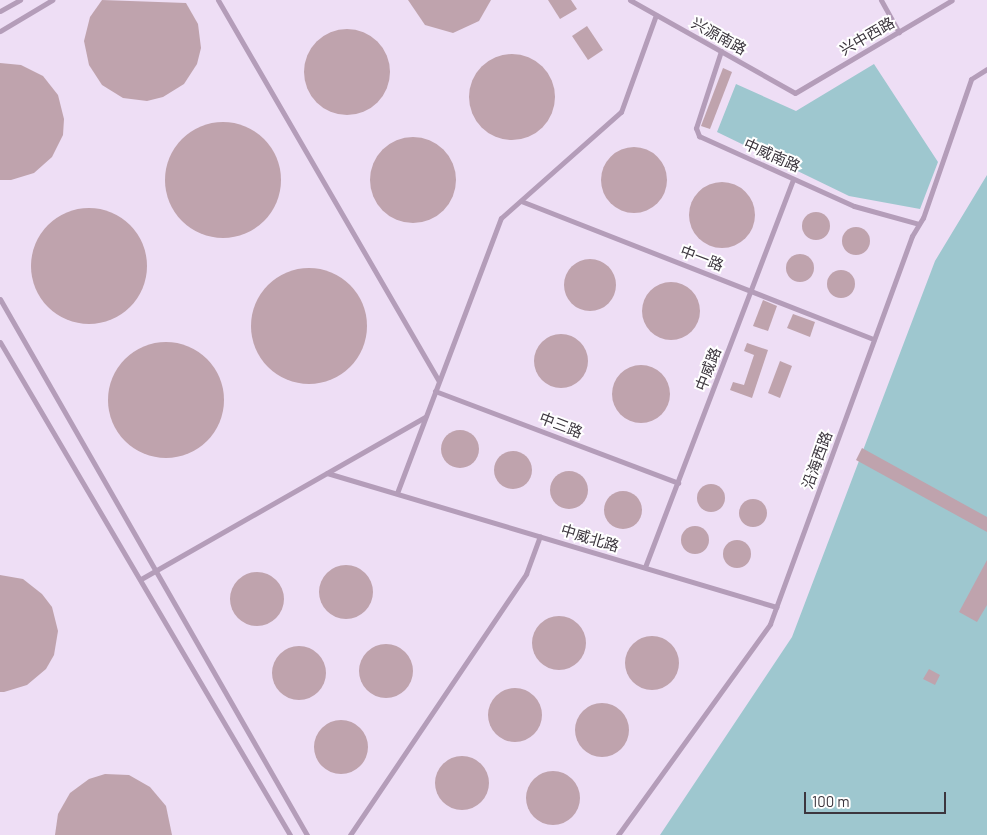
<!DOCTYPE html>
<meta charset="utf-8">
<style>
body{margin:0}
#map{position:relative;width:987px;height:835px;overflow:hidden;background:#eedef5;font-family:Barlow,"Noto Sans SC",sans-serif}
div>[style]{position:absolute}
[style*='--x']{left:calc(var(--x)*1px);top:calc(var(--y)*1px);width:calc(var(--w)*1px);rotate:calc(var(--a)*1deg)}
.water>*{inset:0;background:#9ec7cf}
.building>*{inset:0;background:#bfa3ad}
.round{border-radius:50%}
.lane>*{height:5px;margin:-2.5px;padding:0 2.5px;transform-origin:2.5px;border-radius:2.5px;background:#b49db9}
span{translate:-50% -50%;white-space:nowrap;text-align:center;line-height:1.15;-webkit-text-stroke:4px #fff;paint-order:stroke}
.street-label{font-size:15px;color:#3c363e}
.scale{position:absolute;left:804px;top:792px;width:142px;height:22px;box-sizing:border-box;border:2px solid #3c363e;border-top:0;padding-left:6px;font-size:15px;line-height:18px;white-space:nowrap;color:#3c363e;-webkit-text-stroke:4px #fff;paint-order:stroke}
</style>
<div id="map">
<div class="water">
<div style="clip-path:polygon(874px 64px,938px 162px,920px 209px,849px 196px,717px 132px,736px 84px,796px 111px)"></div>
<div style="clip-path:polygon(987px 175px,987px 835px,660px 835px,792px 637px,935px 261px)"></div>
</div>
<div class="building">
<div style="clip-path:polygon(102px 0,186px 3px,198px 24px,201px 48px,197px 64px,184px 84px,163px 97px,147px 101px,123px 98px,102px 85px,89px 65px,84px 41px,90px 17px)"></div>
<div style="clip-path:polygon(408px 0,491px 0,479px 21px,453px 33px,425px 25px)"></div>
<div style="clip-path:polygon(548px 0,571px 0,577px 9px,560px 19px)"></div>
<div style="clip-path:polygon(587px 26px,603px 50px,588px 60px,572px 36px)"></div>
<div class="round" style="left:304px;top:29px;width:86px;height:86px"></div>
<div class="round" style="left:469px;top:54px;width:86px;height:86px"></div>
<div style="clip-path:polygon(0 63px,21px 65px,43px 76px,58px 95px,64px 119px,63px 135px,52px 157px,34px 173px,11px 180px,0 180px)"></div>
<div style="clip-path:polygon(723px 68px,732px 72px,710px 129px,701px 126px)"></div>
<div class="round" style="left:165px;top:122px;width:116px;height:116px"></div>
<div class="round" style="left:370px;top:137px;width:86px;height:86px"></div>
<div class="round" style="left:601px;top:147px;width:66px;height:66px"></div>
<div class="round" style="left:689px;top:182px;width:66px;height:66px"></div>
<div class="round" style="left:31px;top:208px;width:116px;height:116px"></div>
<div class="round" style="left:802px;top:212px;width:28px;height:28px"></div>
<div class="round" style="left:842px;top:227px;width:28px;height:28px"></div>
<div class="round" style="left:786px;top:254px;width:28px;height:28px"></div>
<div class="round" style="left:564px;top:259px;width:52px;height:52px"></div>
<div class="round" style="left:251px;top:268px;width:116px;height:116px"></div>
<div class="round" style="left:827px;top:270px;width:28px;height:28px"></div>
<div class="round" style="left:642px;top:282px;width:58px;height:58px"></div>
<div style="clip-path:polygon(763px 300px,777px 306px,768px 331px,753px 326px)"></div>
<div style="clip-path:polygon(793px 314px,815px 322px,810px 337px,787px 328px)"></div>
<div class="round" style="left:534px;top:334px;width:54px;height:54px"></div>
<div class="round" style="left:108px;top:342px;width:116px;height:116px"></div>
<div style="clip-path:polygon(747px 343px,768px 350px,752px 398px,730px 390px,733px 382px,744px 385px,754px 355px,744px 351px)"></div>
<div style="clip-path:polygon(780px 361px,792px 366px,780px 398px,768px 393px)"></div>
<div class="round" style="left:612px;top:365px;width:58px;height:58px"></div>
<div class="round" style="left:441px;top:430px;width:38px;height:38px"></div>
<div style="clip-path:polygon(862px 448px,987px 517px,987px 532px,856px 460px)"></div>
<div class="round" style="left:494px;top:451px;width:38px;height:38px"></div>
<div class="round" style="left:550px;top:471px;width:38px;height:38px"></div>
<div class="round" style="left:697px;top:484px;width:28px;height:28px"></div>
<div class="round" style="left:604px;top:491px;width:38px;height:38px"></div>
<div class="round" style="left:739px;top:499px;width:28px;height:28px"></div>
<div class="round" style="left:681px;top:526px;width:28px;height:28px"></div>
<div class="round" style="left:723px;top:540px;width:28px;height:28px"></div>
<div style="clip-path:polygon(987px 560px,987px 605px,977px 622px,959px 612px)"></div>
<div class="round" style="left:319px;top:565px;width:54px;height:54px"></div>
<div class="round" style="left:230px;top:572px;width:54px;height:54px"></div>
<div style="clip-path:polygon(0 575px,23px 579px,42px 594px,52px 607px,58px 631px,54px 655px,46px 669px,27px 685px,4px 692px,0 692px)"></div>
<div class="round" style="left:532px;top:616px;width:54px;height:54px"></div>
<div class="round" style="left:625px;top:636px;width:54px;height:54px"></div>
<div class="round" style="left:359px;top:644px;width:54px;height:54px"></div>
<div class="round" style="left:272px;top:646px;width:54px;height:54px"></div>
<div style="clip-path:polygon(929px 669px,940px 675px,935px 685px,923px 679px)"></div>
<div class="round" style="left:488px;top:688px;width:54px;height:54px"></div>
<div class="round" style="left:575px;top:703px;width:54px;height:54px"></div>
<div class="round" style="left:314px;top:720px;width:54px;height:54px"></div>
<div class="round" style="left:435px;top:756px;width:54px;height:54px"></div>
<div class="round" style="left:526px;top:771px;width:54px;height:54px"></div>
<div style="clip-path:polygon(105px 774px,129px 775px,150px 787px,166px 806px,172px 835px,55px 835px,58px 814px,70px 793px,89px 779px)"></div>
</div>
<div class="lane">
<div style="--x:218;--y:0;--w:440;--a:59.9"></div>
<div style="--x:630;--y:0;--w:189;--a:29.4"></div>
<div style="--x:795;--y:93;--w:182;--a:-30.6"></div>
<div style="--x:881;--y:0;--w:37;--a:61"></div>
<div style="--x:0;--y:11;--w:23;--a:-29"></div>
<div style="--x:0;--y:31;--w:61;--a:-30.8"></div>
<div style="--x:721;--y:51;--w:81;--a:108"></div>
<div style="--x:696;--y:128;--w:9;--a:69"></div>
<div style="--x:699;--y:136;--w:170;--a:24.3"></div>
<div style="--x:854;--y:206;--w:67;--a:15.5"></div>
<div style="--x:521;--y:201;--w:379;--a:21.4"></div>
<div style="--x:0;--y:299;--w:618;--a:60.2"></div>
<div style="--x:0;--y:342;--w:572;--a:59.53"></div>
<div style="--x:435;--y:391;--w:260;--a:20.7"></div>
<div style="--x:327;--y:473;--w:469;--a:16.6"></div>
<div style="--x:397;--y:493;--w:294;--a:-69.3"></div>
<div style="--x:501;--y:218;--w:160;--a:-41.5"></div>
<div style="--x:621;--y:112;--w:103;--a:-70.2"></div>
<div style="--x:645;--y:567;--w:415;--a:-69.1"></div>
<div style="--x:141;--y:579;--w:327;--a:-29.7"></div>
<div style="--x:350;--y:835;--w:315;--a:-56"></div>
<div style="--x:526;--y:574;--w:40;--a:-69.8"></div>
<div style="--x:618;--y:835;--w:260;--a:-54.2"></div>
<div style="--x:770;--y:624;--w:413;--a:-69.9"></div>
<div style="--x:912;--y:236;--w:21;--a:-59"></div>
<div style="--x:923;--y:218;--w:147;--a:-70.9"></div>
<div style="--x:971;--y:79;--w:19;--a:-32"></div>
</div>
<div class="street-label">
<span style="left:719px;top:36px;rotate:29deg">兴源南路</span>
<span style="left:867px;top:36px;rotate:-30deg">兴中西路</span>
<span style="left:772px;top:155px;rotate:24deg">中威南路</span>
<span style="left:702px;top:258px;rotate:21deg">中一路</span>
<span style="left:708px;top:369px;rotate:-69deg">中威路</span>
<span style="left:561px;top:425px;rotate:21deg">中三路</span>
<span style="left:817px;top:460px;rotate:-70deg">沿海西路</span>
<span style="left:590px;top:538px;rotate:17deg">中威北路</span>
</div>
<div class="scale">100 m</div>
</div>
